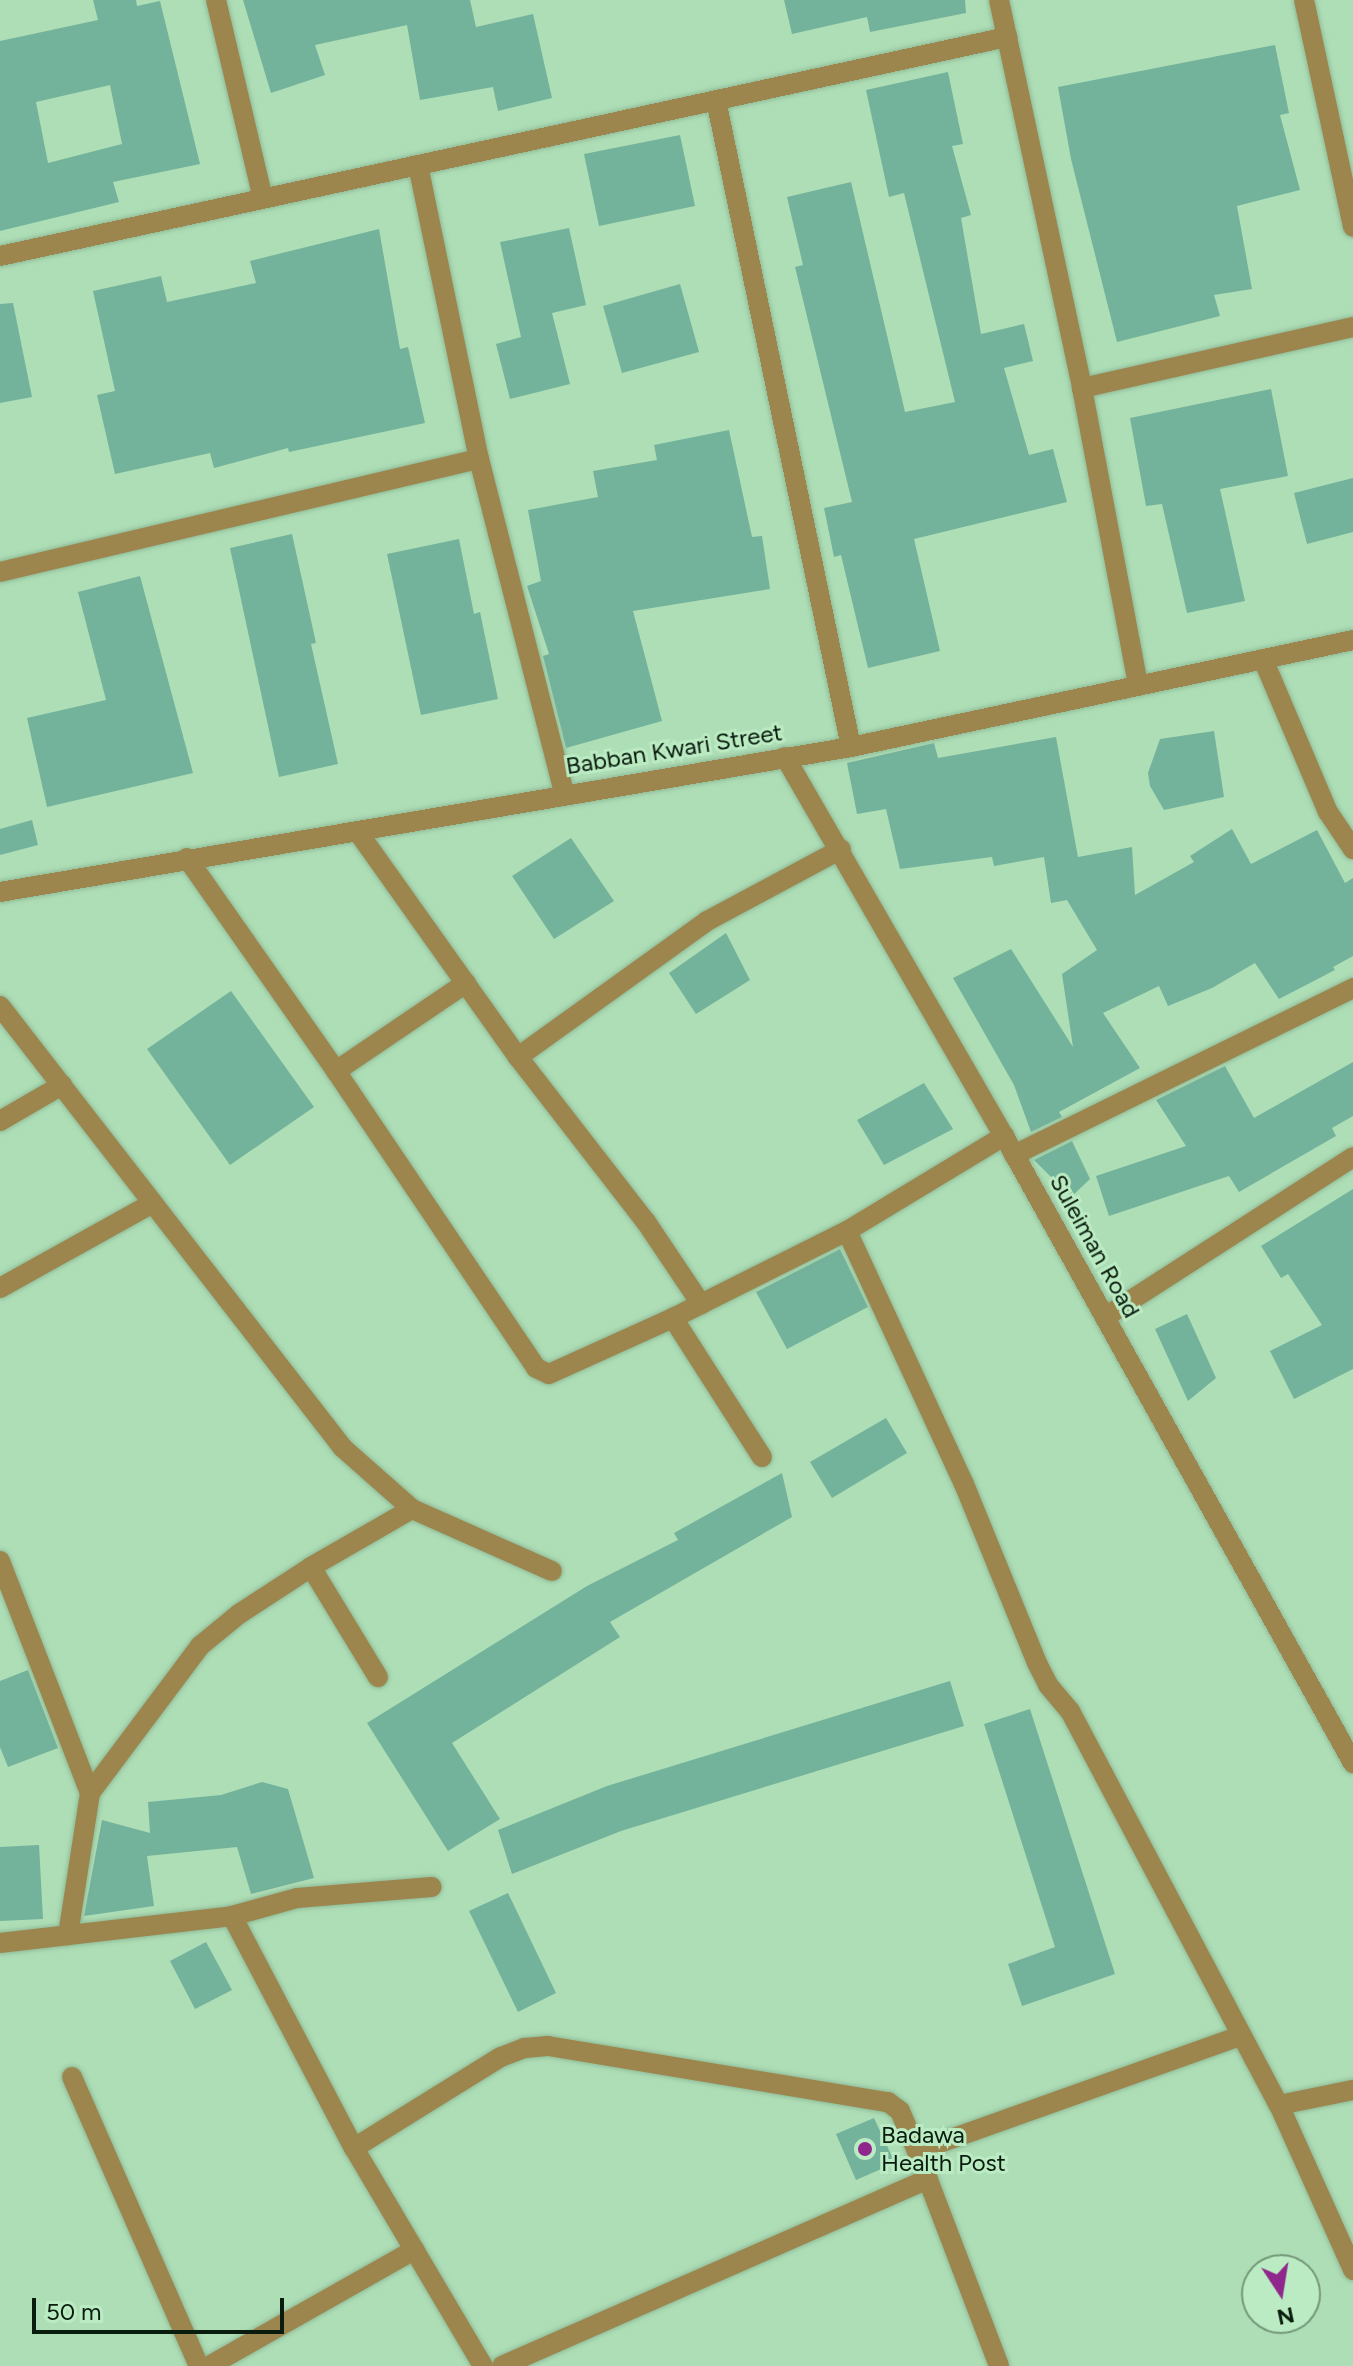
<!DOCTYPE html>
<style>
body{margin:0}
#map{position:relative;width:1353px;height:2366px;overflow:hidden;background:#aedeb6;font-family:Figtree,sans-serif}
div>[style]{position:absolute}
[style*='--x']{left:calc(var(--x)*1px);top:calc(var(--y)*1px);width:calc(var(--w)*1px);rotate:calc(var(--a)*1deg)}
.building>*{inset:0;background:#73b29b}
.roads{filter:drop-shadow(0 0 2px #90bb98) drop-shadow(0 0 2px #90bb98)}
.minor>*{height:20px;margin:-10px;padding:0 10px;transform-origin:10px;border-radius:10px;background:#9c864d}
.tertiary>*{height:20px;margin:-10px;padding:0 10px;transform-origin:10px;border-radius:10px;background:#9c864d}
.dots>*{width:22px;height:22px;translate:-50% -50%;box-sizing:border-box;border:4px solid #bbebc2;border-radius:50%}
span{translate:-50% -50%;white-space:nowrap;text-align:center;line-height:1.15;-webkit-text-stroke:6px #bbebc2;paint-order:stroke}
.street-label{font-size:24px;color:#0a1c0e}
.poi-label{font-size:24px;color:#0a1c0e}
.left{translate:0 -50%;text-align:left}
.north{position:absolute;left:1241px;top:2254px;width:80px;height:80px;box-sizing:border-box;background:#bbebc2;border:2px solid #74987a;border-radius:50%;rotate:168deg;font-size:22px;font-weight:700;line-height:32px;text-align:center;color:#0a1c0e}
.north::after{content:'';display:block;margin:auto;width:28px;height:36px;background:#8f278c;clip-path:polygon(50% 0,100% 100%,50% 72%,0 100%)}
.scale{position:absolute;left:32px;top:2298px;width:252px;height:36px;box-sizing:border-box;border:4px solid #0a1c0e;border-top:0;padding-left:10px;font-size:24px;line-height:28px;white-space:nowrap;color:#0a1c0e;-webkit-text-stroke:6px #bbebc2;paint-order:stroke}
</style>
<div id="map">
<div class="building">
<div style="clip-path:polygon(evenodd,93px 0,136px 0,137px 6px,160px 1px,200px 164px,113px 182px,119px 202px,0 231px,0 41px,98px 20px,93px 0,110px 85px,122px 144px,48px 163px,36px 102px,110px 85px)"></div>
<div style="clip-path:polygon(243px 0,470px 0,476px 27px,533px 14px,552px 98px,498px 111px,493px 87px,420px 100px,407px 25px,315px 45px,325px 75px,271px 93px)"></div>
<div style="clip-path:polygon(784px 0,965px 0,966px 13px,870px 32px,867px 17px,792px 34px)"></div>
<div style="clip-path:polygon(1275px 45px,1289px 113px,1280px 115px,1300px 190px,1237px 206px,1252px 289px,1214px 295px,1220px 316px,1117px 342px,1071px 159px,1058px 87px)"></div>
<div style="clip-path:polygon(948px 72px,963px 144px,952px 146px,971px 215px,961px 218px,981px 334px,1024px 324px,1033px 361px,1004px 368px,1029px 455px,1053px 449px,1067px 502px,914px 539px,940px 651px,868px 668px,841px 555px,834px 557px,824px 508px,852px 502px,795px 267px,803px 265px,787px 197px,851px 182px,905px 412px,955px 402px,904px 193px,889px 197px,866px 90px)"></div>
<div style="clip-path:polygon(680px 135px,695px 206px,599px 226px,584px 154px)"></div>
<div style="clip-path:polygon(569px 228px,586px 305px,552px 313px,570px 384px,510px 399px,496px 344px,521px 337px,500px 242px)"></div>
<div style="clip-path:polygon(379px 229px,400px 349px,408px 347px,425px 423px,289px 452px,288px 448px,214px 468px,210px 453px,115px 474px,97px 395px,115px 391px,93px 291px,161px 276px,167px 302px,256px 283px,250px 261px)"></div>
<div style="clip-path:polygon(680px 284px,699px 352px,622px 373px,603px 306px)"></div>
<div style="clip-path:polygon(13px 303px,32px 397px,0 403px,0 304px)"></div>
<div style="clip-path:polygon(1271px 389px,1288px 476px,1220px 489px,1245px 601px,1187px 613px,1162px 504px,1146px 506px,1130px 418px)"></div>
<div style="clip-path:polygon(729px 430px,752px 537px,762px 536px,770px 589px,633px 611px,662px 721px,566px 748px,543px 656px,549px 654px,527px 586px,541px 581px,528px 510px,598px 497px,593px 471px,657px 460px,654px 445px)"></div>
<div style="clip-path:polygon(1353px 478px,1353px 532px,1307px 544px,1294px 493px)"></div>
<div style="clip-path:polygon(292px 534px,316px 643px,311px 644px,338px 764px,279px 777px,230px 548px)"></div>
<div style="clip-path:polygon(459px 539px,474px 614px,480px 612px,498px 699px,421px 715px,387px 554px)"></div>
<div style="clip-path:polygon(140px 576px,193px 773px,47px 807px,27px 718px,106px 700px,78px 592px)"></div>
<div style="clip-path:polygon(1214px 731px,1224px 797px,1164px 810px,1150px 786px,1148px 773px,1160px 739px)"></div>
<div style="clip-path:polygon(1056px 737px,1078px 857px,1132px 847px,1135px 895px,1194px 862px,1190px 856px,1232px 829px,1251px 864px,1317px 830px,1345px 883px,1353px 878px,1353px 956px,1333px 967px,1335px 970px,1279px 999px,1255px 963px,1212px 988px,1168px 1006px,1159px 986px,1103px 1013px,1140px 1068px,1059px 1112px,1062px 1117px,1031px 1132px,1014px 1085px,953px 978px,1011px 949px,1073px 1047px,1062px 974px,1097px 950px,1067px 900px,1051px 903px,1044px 857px,994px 866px,992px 857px,900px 869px,886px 809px,857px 814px,847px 763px,934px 743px,938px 758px)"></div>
<div style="clip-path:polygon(32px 820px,38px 845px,0 855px,0 829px)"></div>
<div style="clip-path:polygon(571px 838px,614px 901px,554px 939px,512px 876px)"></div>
<div style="clip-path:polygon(726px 933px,750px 980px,696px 1014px,669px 973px)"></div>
<div style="clip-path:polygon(231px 991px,314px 1107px,230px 1165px,147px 1049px)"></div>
<div style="clip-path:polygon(1353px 1062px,1353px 1116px,1332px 1128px,1336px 1136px,1239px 1192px,1229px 1176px,1109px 1216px,1096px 1176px,1186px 1146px,1156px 1100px,1225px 1066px,1254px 1118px)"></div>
<div style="clip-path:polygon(924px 1083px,953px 1129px,884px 1165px,857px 1120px)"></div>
<div style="clip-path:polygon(1072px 1141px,1090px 1179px,1071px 1197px,1034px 1160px)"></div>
<div style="clip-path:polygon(1353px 1189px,1353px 1369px,1294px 1399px,1270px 1351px,1322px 1325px,1288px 1274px,1281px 1278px,1261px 1246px)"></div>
<div style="clip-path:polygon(840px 1249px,868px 1307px,787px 1349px,756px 1292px)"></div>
<div style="clip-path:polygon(1187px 1314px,1216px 1378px,1188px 1401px,1155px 1329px)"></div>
<div style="clip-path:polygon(886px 1418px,907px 1453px,832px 1498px,810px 1462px)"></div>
<div style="clip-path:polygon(782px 1473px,792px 1517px,610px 1622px,620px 1637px,452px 1743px,500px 1819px,448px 1851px,367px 1723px,587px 1586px,678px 1540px,674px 1533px)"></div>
<div style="clip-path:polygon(28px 1670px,58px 1748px,8px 1767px,0 1747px,0 1681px)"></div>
<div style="clip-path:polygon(950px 1681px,964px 1726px,621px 1831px,512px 1874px,498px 1830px,607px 1786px)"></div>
<div style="clip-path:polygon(1030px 1709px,1115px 1974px,1022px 2006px,1008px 1964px,1055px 1947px,984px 1724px)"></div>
<div style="clip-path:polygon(262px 1782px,288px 1789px,314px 1878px,251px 1894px,237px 1847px,147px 1856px,154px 1906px,84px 1916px,102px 1820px,150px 1833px,148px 1802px,221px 1795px)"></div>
<div style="clip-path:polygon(39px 1845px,43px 1919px,0 1921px,0 1847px)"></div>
<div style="clip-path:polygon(508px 1893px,556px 1993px,518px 2012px,469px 1911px)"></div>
<div style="clip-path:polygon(206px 1942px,232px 1990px,195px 2009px,170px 1961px)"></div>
<div style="clip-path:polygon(874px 2118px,895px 2163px,856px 2180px,836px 2134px)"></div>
</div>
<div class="roads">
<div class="minor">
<div style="--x:216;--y:0;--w:204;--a:76.7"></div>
<div style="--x:999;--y:0;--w:397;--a:77.9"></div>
<div style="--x:1082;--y:388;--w:302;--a:79.3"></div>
<div style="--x:1304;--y:0;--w:232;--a:77.8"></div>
<div style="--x:716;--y:100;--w:661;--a:78.21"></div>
<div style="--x:418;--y:165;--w:300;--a:78.3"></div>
<div style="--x:479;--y:459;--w:345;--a:75.7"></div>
<div style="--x:0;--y:256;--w:1031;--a:-12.27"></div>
<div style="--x:1082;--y:388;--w:278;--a:-12.7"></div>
<div style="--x:0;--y:572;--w:492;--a:-13.3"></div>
<div style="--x:1263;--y:659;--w:166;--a:67"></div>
<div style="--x:1328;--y:812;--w:45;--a:56"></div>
<div style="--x:358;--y:832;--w:276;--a:54.6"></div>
<div style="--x:518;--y:1057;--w:209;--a:52.2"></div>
<div style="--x:646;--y:1222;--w:99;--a:56.1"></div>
<div style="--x:187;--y:858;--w:260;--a:55"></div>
<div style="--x:336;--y:1071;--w:358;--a:56"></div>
<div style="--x:536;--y:1368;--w:14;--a:25"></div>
<div style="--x:549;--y:1374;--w:136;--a:-24.3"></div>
<div style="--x:673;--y:1318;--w:195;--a:-26.6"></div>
<div style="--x:847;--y:1231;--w:184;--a:-31.2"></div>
<div style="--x:0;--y:1006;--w:559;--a:52.19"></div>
<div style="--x:343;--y:1448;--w:92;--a:41.5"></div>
<div style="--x:412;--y:1509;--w:153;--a:23.9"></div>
<div style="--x:518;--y:1057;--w:233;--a:-35.7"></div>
<div style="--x:707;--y:921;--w:152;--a:-28.2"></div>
<div style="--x:336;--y:1071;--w:157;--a:-34.1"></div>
<div style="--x:0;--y:1121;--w:72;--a:-30.1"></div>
<div style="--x:1014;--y:1155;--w:378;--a:-26.2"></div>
<div style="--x:847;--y:1231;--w:279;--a:65.2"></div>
<div style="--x:964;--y:1484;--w:193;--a:67.8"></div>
<div style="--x:1037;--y:1663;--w:25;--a:63"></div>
<div style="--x:1048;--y:1685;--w:34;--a:50"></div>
<div style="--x:1070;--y:1711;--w:446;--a:62.1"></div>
<div style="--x:1279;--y:2105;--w:181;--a:65.8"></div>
<div style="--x:0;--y:1288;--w:175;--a:-29.1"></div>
<div style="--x:1105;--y:1317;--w:295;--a:-32.8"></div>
<div style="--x:673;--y:1318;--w:165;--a:57.4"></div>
<div style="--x:0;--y:1561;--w:249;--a:68.8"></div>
<div style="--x:90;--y:1793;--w:144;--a:98.8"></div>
<div style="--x:311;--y:1567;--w:129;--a:58.7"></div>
<div style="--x:90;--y:1793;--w:184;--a:-53.2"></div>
<div style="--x:200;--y:1646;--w:50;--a:-39.4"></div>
<div style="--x:239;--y:1614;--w:86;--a:-33.1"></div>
<div style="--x:311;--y:1567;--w:116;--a:-29.9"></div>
<div style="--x:232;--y:1916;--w:262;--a:62.3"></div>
<div style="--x:354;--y:2148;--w:253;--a:59.4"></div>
<div style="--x:0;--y:1943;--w:234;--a:-6.6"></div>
<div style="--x:232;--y:1916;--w:67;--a:-15.5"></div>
<div style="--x:297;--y:1898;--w:135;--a:-4.7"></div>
<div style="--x:72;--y:2077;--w:316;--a:66.3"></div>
<div style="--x:1279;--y:2105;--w:76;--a:-11.5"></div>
<div style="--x:354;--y:2148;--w:173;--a:-31.8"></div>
<div style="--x:501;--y:2057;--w:26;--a:-21"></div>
<div style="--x:525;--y:2048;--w:23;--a:-5"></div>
<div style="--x:548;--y:2046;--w:345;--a:9.4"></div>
<div style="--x:888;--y:2102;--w:15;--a:37"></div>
<div style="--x:900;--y:2111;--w:43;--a:67"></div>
<div style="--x:917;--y:2151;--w:230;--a:69.1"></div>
<div style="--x:917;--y:2151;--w:343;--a:-19.6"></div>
<div style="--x:209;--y:2366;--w:236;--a:-29.5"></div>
<div style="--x:502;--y:2366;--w:465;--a:-23.7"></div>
</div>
<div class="tertiary">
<div style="--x:785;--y:757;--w:438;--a:60"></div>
<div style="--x:1004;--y:1136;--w:718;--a:60.9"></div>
<div style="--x:0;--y:892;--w:863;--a:-9.67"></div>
<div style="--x:851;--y:747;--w:513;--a:-12.03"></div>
</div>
</div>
<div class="dots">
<div style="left:865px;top:2149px;background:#8f278c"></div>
</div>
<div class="street-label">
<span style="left:674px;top:749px;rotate:-9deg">Babban Kwari Street</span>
<span style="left:1095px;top:1246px;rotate:61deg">Suleiman Road</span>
</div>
<div class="poi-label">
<span class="left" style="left:881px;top:2149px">Badawa<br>Health Post</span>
</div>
<div class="north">N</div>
<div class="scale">50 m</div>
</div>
